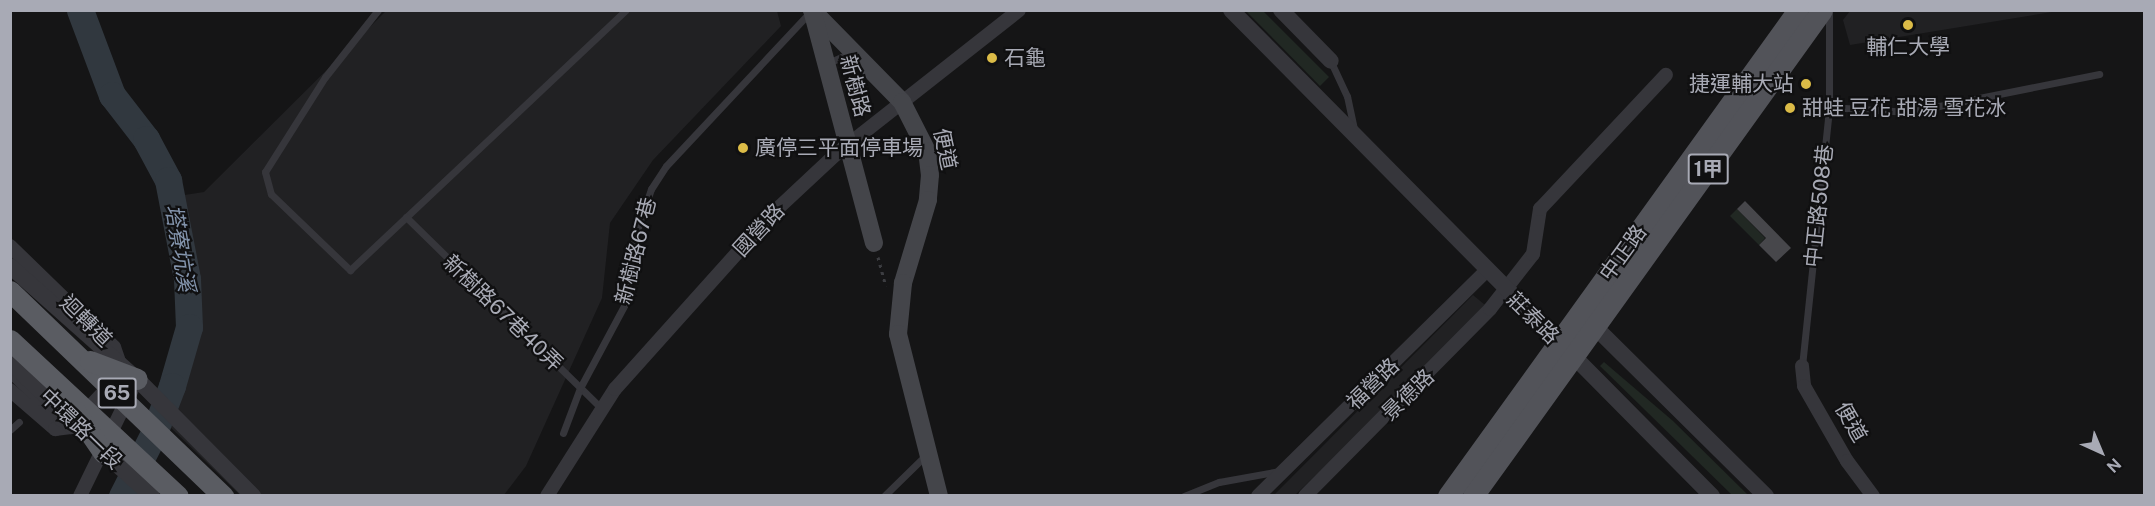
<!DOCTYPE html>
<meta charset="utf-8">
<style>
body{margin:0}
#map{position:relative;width:2155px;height:506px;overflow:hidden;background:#151516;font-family:"Public Sans","Noto Sans TC",sans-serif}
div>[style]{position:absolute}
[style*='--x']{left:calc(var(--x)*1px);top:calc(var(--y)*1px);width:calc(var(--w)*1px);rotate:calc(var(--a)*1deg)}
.built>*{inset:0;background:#212123}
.green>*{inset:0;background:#212823}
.stream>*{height:4.5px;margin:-2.25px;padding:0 2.25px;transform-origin:2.25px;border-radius:2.25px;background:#31383f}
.river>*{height:27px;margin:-13.5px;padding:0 13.5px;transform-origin:13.5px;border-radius:13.5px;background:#31383f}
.building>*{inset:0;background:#47474b}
.path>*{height:3px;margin-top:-1.5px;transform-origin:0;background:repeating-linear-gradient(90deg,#3c3d41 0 3px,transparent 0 7.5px)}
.service>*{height:7px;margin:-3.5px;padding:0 3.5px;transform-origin:3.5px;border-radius:3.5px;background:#36363b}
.minor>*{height:14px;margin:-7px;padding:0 7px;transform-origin:7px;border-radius:7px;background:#36363b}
.tertiary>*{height:16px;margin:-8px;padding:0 8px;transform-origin:8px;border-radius:8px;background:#36363b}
.secondary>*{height:18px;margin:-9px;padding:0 9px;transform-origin:9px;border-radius:9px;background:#44454a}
.primary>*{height:21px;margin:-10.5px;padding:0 10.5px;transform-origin:10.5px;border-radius:10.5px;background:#525359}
.service-bridge>*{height:7px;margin:-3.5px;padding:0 3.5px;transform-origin:3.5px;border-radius:3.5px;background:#36363b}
.tertiary-bridge>*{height:16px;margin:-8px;padding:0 8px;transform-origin:8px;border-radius:8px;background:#36363b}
.trunk-bridge>*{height:21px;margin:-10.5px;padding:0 10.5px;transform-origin:10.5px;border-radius:10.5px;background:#5a5c62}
.dots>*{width:16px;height:16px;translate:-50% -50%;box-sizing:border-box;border:3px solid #101011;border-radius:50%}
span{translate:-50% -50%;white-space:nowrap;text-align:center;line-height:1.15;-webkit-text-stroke:4.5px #101011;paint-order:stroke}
.shield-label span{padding:2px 4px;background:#101011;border:2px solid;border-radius:4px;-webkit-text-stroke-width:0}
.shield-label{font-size:20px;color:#a8aab5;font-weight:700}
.poi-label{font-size:21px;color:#a8aab5}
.left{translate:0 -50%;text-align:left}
.right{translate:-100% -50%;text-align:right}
.street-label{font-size:21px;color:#a8aab5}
.water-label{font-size:22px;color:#8394ac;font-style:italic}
.frame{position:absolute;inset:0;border:12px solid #a8aab5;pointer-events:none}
.north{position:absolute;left:2071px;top:422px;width:60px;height:60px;-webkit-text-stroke:4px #101011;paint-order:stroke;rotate:136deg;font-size:16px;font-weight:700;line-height:24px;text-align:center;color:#a8aab5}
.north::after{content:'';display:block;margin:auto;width:21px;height:27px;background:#a8aab5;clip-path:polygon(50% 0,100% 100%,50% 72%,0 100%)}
</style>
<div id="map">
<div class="built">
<div style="clip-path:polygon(386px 11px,777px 11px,781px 26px,653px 160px,610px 223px,602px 298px,526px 466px,504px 495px,240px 495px,167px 424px,184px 387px,194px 346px,195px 299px,178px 196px,204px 192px)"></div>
<div style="clip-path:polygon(1850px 11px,1850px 10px,2058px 11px,1850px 45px,1843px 20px)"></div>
<div style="clip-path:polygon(1473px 295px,1485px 305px,1406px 389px,1295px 495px,1273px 496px)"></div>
</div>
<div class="green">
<div style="clip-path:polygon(1246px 11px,1263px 11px,1329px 77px,1320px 86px)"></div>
<div style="clip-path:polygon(1737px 209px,1765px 238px,1759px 245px,1730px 216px)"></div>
<div style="clip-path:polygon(1604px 362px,1673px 421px,1748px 495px,1732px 495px,1600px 366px)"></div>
</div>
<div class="stream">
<div style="--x:73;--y:10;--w:10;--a:45"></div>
</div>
<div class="river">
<div style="--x:80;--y:10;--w:91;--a:69.4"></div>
<div style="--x:112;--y:95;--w:56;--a:52.3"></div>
<div style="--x:146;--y:139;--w:47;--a:61.8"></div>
<div style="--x:168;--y:180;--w:101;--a:79.1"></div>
<div style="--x:187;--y:279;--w:48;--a:87.6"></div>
<div style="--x:189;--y:327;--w:61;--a:106.1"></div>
<div style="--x:172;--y:386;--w:50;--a:111"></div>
<div style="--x:154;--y:433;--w:71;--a:116.9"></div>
</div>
<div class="building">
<div style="clip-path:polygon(1745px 201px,1791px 248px,1776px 262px,1759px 245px,1766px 238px,1737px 209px)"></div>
</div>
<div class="path">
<div style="--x:878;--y:257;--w:30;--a:75"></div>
</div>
<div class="service">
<div style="--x:378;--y:10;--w:85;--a:128.3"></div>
<div style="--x:325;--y:77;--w:112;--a:122.3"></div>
<div style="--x:265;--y:172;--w:23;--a:75"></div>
<div style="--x:271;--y:194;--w:110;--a:43.9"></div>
<div style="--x:350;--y:270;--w:379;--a:-43.3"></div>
<div style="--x:1331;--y:62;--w:38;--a:65"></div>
<div style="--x:1347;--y:96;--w:35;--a:78"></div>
<div style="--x:828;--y:63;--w:24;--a:-24"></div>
<div style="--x:1829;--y:107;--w:80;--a:3.6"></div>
<div style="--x:1909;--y:112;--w:194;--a:-11.3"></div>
<div style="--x:406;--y:217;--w:273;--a:44.4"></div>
<div style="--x:1802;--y:366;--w:260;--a:-84"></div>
<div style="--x:1829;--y:107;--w:97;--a:-90"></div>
<div style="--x:10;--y:375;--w:66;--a:44.4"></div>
<div style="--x:10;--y:430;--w:12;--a:-42"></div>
<div style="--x:563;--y:433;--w:48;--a:-69.3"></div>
<div style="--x:580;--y:388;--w:95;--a:-61.8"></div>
<div style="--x:625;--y:304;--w:69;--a:-81.6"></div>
<div style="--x:635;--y:236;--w:50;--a:-71.2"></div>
<div style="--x:651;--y:189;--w:27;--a:-57"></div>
<div style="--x:666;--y:166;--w:211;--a:-46.9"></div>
<div style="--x:884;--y:496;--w:60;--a:-44.3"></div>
<div style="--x:1184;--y:496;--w:38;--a:-22"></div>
<div style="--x:1219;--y:482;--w:62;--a:-10.2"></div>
</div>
<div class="minor">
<div style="--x:10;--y:246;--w:145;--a:44.2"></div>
<div style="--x:114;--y:347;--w:18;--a:71"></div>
<div style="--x:1802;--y:366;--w:20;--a:84"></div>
<div style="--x:1804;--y:386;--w:86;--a:60.2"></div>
<div style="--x:1847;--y:461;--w:44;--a:53.4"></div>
<div style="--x:10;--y:390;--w:60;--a:40.9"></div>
<div style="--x:55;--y:429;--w:16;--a:-7"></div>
<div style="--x:71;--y:427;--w:63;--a:-46.9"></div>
<div style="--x:80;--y:496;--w:130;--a:-64"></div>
<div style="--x:547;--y:496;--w:127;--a:-57.6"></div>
<div style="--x:615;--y:389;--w:238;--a:-48.1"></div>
<div style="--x:774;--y:212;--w:83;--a:-43.1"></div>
<div style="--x:835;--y:155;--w:234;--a:-38.2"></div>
<div style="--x:1258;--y:496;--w:320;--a:-44.6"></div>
<div style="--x:1305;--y:496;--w:263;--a:-45.3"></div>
<div style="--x:1490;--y:309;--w:70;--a:-52"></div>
<div style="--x:1533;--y:254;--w:46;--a:-81.2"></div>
<div style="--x:1540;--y:209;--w:184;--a:-46.8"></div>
</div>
<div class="tertiary">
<div style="--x:1231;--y:10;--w:684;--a:45.3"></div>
<div style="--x:1281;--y:10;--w:71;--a:45.6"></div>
<div style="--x:1587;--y:319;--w:252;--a:44.7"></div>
<div style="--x:137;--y:379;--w:165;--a:45.2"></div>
<div style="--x:103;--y:452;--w:66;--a:41.9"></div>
</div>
<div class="secondary">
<div style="--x:812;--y:10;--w:129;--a:45.6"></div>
<div style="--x:902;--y:102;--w:55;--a:63"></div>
<div style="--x:927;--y:151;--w:24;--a:83"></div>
<div style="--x:930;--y:175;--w:25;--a:95"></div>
<div style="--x:928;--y:200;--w:87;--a:106.8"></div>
<div style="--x:903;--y:283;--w:51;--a:95.6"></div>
<div style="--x:898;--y:334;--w:167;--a:75.8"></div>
<div style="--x:812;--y:10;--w:241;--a:75.1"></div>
</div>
<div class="primary">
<div style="--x:1448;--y:496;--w:599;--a:-54.24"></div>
<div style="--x:1473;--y:496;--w:598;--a:-54.32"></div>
</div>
<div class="service-bridge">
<div style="--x:57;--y:421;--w:16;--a:35"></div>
</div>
<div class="tertiary-bridge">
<div style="--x:10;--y:266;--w:161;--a:41.7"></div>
<div style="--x:10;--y:361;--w:98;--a:44.6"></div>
</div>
<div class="trunk-bridge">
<div style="--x:10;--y:291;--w:296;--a:43.9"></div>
<div style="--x:10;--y:340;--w:229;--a:42.9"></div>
<div style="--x:90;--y:361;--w:50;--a:21"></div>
<div style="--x:75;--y:411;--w:50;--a:55.7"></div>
</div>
<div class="dots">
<div style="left:1908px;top:25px;background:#dbbb47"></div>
<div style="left:992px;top:58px;background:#dbbb47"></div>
<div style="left:1806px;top:84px;background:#dbbb47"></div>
<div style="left:1790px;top:108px;background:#dbbb47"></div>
<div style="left:743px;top:148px;background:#dbbb47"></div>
</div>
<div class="shield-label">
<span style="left:1708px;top:169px">1甲</span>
<span style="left:117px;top:393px">65</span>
</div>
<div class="poi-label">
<span style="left:1908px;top:47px">輔仁大學</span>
<span class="left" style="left:1004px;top:58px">石龜</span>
<span class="right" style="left:1794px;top:84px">捷運輔大站</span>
<span class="left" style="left:1802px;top:108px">甜蛙 豆花 甜湯 雪花冰</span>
<span class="left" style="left:755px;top:148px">廣停三平面停車場</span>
</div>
<div class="street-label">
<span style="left:855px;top:86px;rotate:75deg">新樹路</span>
<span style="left:945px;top:149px;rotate:78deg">便道</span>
<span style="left:1819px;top:206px;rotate:-84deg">中正路508巷</span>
<span style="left:759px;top:230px;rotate:-47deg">國營路</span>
<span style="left:636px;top:251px;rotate:-76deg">新樹路67巷</span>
<span style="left:1623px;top:253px;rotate:-54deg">中正路</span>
<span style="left:503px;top:313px;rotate:44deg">新樹路67巷40弄</span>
<span style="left:1533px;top:318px;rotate:45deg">莊泰路</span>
<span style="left:86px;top:321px;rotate:45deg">迴轉道</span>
<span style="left:1373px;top:384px;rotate:-44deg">福營路</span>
<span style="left:1408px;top:395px;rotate:-44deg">景德路</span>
<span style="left:1851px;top:422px;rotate:60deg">便道</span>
<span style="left:81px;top:429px;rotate:44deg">中環路一段</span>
</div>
<div class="water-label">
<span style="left:180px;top:248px;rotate:81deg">塔寮坑溪</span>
</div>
<div class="frame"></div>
<div class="north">N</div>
</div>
